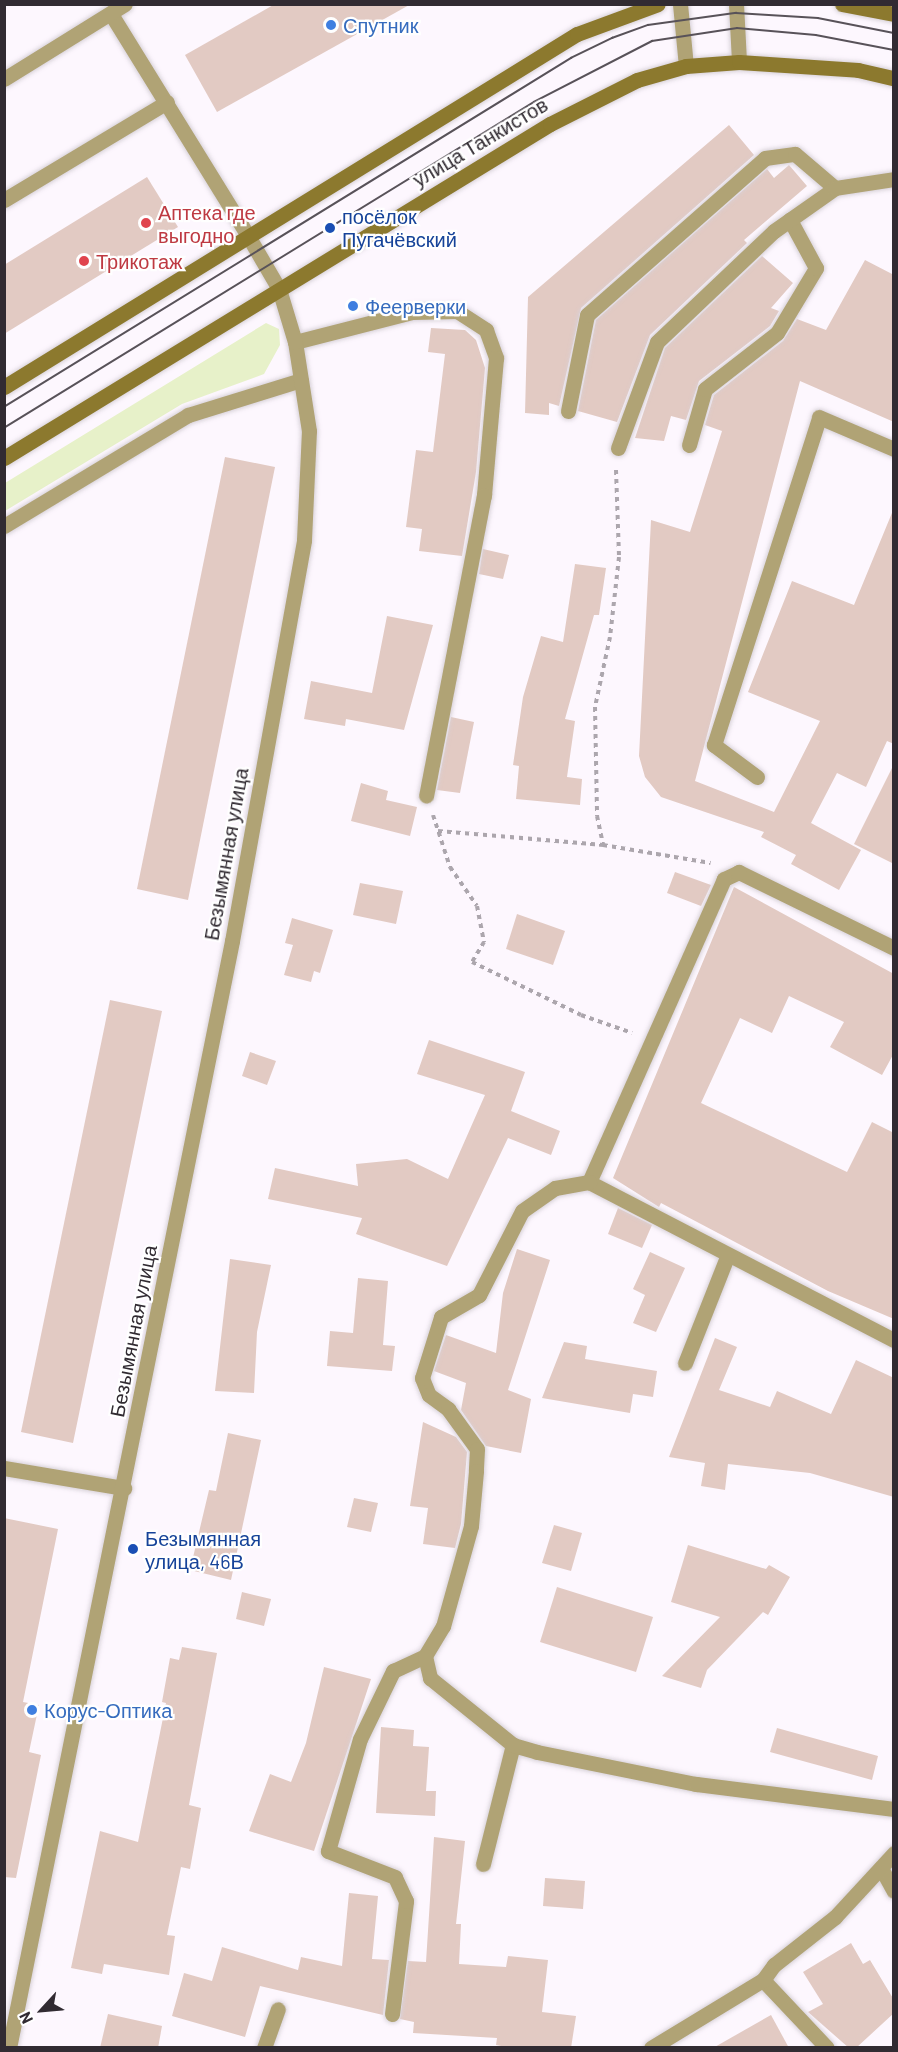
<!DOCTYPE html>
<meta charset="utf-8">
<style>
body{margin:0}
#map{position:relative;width:898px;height:2052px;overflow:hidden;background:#fdf7fe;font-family:Barlow,sans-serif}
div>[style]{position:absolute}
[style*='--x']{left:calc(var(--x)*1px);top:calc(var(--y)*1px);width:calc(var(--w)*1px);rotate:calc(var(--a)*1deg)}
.green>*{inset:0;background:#e7f1c9}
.building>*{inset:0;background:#e2cac3}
.path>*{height:4px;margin-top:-2px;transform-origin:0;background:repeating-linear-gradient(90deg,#aca6ad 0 4.5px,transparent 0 9px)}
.roads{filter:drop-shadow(0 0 2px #d8d2d9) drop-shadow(0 0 2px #d8d2d9)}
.service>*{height:15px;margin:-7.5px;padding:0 7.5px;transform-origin:7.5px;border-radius:7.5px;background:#b0a375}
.minor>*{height:15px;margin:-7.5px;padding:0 7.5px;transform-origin:7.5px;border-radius:7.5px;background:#b0a375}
.secondary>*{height:15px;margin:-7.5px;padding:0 7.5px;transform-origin:7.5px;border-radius:7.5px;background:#8c792e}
.tram>*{height:1.5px;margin:-0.75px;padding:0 0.75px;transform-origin:0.75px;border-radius:0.75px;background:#585259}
.dots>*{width:16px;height:16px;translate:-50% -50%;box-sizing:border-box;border:3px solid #fff;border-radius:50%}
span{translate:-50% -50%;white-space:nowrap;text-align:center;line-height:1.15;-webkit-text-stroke:4.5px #fff;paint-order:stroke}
.shop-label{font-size:20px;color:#366cbe}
.left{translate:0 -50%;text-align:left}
.street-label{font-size:20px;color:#312b32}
.health-label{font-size:20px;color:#be3a42}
.transit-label{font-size:20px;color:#164399}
.frame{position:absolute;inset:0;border:6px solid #312b32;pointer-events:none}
.north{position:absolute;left:12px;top:1980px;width:60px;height:60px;-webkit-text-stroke:4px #fff;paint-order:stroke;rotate:244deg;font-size:16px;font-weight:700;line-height:24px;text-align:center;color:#312b32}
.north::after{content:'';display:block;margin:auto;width:21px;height:27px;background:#312b32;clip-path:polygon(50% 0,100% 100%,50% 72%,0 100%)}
</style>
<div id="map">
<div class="green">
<div style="clip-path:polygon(266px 323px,279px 329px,280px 345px,264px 374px,182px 404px,5px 511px,5px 483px)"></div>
</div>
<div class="building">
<div style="clip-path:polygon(275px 4px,411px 4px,217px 112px,185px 55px)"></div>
<div style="clip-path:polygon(729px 125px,754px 155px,581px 308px,559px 406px,549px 403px,549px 415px,525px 413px,528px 297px)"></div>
<div style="clip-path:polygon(789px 165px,807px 186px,744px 240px,747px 243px,650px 335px,617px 422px,578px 411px,596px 320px,767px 169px,774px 178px)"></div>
<div style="clip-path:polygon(147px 177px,178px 227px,4px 334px,4px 265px)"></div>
<div style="clip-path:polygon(762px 256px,793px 283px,771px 308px,779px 311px,770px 326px,699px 381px,686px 420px,671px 416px,664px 441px,635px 438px,665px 348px)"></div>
<div style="clip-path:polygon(865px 260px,894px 275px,894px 422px,800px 381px,695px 781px,774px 812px,820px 721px,748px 692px,792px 581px,854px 605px,894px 508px,894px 744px,887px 741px,866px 787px,837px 773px,811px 823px,861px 850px,839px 890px,791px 864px,796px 855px,761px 837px,764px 832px,661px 797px,645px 777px,639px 756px,651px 520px,690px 532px,722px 431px,705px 425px,714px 395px,783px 341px,797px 319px,826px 330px)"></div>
<div style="clip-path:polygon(431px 328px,465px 330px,476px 340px,485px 368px,476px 472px,462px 556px,419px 551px,422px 529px,406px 527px,416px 450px,433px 452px,445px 354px,428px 352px)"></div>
<div style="clip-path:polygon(225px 457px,275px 467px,188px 900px,137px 889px)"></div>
<div style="clip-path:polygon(483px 549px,509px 555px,503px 579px,479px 574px)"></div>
<div style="clip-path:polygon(575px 564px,606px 568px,599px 615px,594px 615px,565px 719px,575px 721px,567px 777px,582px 779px,580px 805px,516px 799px,519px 766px,513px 765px,523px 697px,541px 636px,563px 642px)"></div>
<div style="clip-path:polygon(387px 616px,433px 625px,404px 730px,346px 719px,345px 726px,304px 719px,311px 681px,372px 693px)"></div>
<div style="clip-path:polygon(451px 717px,474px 722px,460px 793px,437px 790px)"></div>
<div style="clip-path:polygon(894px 764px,894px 864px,854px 844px)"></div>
<div style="clip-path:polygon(361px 783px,388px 791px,386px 800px,417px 807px,410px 836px,351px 821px)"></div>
<div style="clip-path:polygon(675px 872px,711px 885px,701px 906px,667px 893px)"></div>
<div style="clip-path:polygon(360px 883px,403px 891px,396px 924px,353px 915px)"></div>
<div style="clip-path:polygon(734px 887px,894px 974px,894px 1053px,882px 1075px,830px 1047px,844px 1022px,789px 996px,772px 1033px,740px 1018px,701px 1103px,847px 1172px,872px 1122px,894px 1133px,894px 1319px,828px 1291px,661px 1203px,659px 1207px,613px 1178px)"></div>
<div style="clip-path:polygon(517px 914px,565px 931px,553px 965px,506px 949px)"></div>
<div style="clip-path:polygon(292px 918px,333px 930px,320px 973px,314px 971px,311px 982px,284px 975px,293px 945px,285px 943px)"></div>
<div style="clip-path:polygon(110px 1000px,162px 1011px,73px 1443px,21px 1432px)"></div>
<div style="clip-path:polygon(429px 1040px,525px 1072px,511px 1111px,560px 1131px,551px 1155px,508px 1138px,447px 1266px,356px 1234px,362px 1218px,268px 1199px,275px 1168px,358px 1186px,356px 1164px,407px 1159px,448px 1179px,485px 1095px,417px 1074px)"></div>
<div style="clip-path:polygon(250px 1052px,276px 1061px,267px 1085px,242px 1076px)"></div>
<div style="clip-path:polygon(618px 1208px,652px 1225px,642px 1248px,608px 1234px)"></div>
<div style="clip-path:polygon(517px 1249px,550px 1260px,508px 1390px,531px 1399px,521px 1453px,486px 1446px,461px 1410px,466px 1383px,434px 1371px,446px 1335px,496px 1353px,503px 1293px)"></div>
<div style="clip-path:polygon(650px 1252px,685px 1268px,656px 1332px,633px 1323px,645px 1295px,633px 1289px)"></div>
<div style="clip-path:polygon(230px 1259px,271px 1265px,257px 1332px,254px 1393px,215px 1391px)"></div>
<div style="clip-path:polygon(358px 1278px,388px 1281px,383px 1345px,395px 1346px,392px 1371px,327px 1366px,330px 1331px,353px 1333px)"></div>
<div style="clip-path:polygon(715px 1338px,737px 1347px,719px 1390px,770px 1407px,777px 1391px,831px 1414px,856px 1360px,894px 1378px,894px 1497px,810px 1473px,728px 1464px,725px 1490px,701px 1486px,705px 1463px,669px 1457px)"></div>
<div style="clip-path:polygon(564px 1342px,587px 1346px,585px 1359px,657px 1371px,653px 1397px,633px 1394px,630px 1413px,542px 1398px)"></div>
<div style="clip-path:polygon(423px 1422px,456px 1437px,467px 1452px,461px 1524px,455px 1548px,423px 1544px,428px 1508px,410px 1506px)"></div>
<div style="clip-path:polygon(228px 1433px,261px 1440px,231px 1580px,190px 1570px,209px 1490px,216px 1491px)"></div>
<div style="clip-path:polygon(354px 1498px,378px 1503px,371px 1532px,347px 1527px)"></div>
<div style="clip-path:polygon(4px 1518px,58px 1529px,23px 1702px,39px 1705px,29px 1752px,41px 1755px,16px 1878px,4px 1877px)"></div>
<div style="clip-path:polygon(554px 1525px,582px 1533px,571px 1571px,542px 1563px)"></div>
<div style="clip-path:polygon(688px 1545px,766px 1569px,769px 1565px,790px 1577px,768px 1615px,763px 1612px,707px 1670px,701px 1688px,662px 1676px,720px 1617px,671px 1602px)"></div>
<div style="clip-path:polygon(557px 1587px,653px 1617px,636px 1672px,540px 1642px)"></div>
<div style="clip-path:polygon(242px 1592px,271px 1599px,264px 1626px,236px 1619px)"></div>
<div style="clip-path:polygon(182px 1647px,217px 1653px,189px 1805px,201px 1808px,190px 1869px,181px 1867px,167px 1935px,175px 1936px,169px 1975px,104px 1964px,102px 1974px,71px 1968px,100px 1831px,138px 1842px,166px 1703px,162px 1702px,170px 1658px,179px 1660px)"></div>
<div style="clip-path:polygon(324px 1667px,371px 1679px,314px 1851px,249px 1831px,270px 1774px,291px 1782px,306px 1743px)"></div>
<div style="clip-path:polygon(381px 1727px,414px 1730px,413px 1746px,429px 1747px,426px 1791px,436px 1791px,435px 1816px,376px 1813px)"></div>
<div style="clip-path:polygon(777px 1728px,878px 1756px,872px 1780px,770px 1752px)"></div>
<div style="clip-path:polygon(434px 1837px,465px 1841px,456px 1924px,461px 1924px,459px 1964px,506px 1967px,508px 1956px,548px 1960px,542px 2012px,576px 2016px,571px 2048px,511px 2048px,496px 2045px,497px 2038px,413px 2033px,414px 2022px,400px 2019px,408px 1961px,426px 1962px)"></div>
<div style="clip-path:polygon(545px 1878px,585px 1881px,583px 1909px,543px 1906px)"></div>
<div style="clip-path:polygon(349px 1893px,378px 1896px,372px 1959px,389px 1960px,383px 2015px,260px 1986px,245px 2037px,172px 2016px,184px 1973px,212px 1981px,222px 1947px,298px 1970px,301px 1957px,342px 1966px)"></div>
<div style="clip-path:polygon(851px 1943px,863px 1964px,870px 1960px,894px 2000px,894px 2013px,856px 2048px,849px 2048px,808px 2012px,823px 2004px,803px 1972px)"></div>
<div style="clip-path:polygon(108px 2014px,162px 2026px,158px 2048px,100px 2048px)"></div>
<div style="clip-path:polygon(771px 2015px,789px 2048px,713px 2048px)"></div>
</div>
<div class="path">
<div style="--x:616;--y:470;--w:87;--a:88"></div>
<div style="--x:619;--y:557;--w:81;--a:96.4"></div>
<div style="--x:610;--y:637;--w:72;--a:102.1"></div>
<div style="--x:595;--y:707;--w:109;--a:88.9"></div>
<div style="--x:597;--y:816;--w:30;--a:78"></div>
<div style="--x:603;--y:845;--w:109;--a:9.5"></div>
<div style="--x:433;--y:815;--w:55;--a:71.9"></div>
<div style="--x:450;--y:867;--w:47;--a:55.3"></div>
<div style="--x:477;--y:906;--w:37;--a:79"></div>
<div style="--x:484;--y:942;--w:23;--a:121"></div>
<div style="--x:472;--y:962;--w:121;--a:25.9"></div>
<div style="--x:581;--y:1015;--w:54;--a:19.4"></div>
<div style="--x:438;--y:831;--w:166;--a:4.8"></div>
</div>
<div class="roads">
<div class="service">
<div style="--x:111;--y:14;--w:259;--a:58.3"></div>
<div style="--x:4;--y:200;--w:190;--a:-31"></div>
<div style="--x:568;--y:411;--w:98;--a:-78.8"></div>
<div style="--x:587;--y:315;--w:237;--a:-41.4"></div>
<div style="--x:765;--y:158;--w:30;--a:-8"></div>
<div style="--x:795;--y:154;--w:52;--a:40.4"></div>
<div style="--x:689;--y:445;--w:58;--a:-74.1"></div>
<div style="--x:705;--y:389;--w:91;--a:-37.9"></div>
<div style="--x:777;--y:333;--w:76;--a:-59"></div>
<div style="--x:816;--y:268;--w:55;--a:-118.4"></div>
<div style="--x:618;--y:448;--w:113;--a:-69.8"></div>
<div style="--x:657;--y:342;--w:161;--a:-43.5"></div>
<div style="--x:774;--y:231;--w:75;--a:-35.2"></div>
<div style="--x:835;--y:188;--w:60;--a:-8.7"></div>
<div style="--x:757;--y:777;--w:54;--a:-143.3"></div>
<div style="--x:714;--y:745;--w:344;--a:-72.2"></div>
<div style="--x:819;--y:417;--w:82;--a:23.1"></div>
<div style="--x:685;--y:1363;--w:114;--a:-68.4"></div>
<div style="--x:422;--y:1378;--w:18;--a:68"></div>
<div style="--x:429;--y:1395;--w:24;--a:36"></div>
<div style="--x:448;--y:1409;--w:49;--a:54.1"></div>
<div style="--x:477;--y:1449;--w:22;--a:93"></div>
<div style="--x:483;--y:1864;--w:123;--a:-75.9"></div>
<div style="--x:392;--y:2014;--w:114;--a:-82.9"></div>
<div style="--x:406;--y:1901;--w:26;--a:-115"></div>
<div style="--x:395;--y:1877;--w:72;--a:-158.8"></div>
<div style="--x:328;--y:1851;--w:116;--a:-74.1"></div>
<div style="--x:360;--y:1739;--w:76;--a:-64.1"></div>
<div style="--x:393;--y:1671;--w:35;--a:-25"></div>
</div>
<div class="minor">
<div style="--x:680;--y:4;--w:62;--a:84.5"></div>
<div style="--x:736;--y:4;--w:58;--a:87"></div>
<div style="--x:4;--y:79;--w:142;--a:-31.8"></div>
<div style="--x:295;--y:342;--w:121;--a:-14.4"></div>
<div style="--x:412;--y:312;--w:45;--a:-1.3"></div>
<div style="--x:457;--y:311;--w:35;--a:33"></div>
<div style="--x:486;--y:330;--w:30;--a:70"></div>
<div style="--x:496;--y:358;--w:138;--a:95"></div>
<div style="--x:484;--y:495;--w:306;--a:100.9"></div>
<div style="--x:4;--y:526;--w:215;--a:-31.1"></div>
<div style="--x:188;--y:415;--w:118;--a:-17.2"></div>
<div style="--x:894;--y:948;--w:173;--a:-153.9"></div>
<div style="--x:739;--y:872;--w:17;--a:155"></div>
<div style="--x:724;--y:879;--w:332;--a:114"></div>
<div style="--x:589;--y:1182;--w:343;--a:27.4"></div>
<div style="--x:422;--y:1378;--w:64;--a:-72.7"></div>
<div style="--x:441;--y:1317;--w:44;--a:-30.1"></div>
<div style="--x:479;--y:1295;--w:94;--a:-62.9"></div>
<div style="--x:522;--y:1211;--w:40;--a:-34.9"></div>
<div style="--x:555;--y:1188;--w:35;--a:-10"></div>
<div style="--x:4;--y:1468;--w:122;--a:9.5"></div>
<div style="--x:476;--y:1471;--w:55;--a:95.2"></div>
<div style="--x:471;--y:1526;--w:104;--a:105.6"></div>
<div style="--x:443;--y:1626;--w:35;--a:121"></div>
<div style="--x:425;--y:1656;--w:23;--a:77"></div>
<div style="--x:430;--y:1678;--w:107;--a:38.9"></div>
<div style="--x:513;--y:1745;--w:25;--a:16"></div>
<div style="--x:537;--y:1752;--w:162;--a:11.4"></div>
<div style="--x:696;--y:1784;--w:200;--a:7.2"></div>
<div style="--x:881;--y:1868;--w:26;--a:61"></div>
<div style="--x:763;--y:1980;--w:93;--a:46.7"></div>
<div style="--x:9;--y:2048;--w:1129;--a:-78.61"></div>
<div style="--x:232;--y:941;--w:407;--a:-79.8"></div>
<div style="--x:304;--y:540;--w:109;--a:-87.4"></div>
<div style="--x:309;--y:431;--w:90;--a:-98.9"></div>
<div style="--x:295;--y:342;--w:55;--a:-106.8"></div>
<div style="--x:279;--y:289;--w:64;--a:-120.2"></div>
<div style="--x:264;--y:2048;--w:41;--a:-70.3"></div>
<div style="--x:651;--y:2048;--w:131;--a:-31.3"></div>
<div style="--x:763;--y:1980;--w:19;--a:-54"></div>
<div style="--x:774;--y:1965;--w:78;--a:-38.2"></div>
<div style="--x:835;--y:1917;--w:87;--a:-47.3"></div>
</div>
<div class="secondary">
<div style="--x:842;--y:4;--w:53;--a:10.9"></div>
<div style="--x:4;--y:387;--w:673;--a:-31.64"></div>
<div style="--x:577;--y:34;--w:86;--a:-20.3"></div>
<div style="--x:4;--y:458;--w:640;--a:-31.46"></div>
<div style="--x:550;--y:124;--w:97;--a:-26.8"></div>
<div style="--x:637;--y:80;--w:51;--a:-15.9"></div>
<div style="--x:686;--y:66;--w:53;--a:-4.3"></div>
<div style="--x:739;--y:62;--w:119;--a:3.8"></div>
<div style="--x:858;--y:70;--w:37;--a:13"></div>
</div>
</div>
<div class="tram">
<div style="--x:4;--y:407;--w:666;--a:-31.61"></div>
<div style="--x:571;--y:58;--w:46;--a:-26"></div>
<div style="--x:612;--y:38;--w:38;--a:-20"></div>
<div style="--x:648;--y:25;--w:89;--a:-7.8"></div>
<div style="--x:736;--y:13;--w:82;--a:3.5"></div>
<div style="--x:818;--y:18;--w:77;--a:11.2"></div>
<div style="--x:4;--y:428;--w:622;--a:-31.6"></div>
<div style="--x:534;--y:102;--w:133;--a:-27.3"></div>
<div style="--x:652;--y:41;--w:86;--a:-8.7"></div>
<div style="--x:737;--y:28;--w:79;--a:5.1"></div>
<div style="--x:816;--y:35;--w:79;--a:10.9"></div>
</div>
<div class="dots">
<div style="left:331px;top:25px;background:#3f7fe0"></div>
<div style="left:146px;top:223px;background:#e0444e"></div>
<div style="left:330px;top:228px;background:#1a4fb4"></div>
<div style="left:84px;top:261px;background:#e0444e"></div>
<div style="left:353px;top:306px;background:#3f7fe0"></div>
<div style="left:133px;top:1549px;background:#1a4fb4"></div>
<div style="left:32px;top:1710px;background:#3f7fe0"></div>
</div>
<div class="shop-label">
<span class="left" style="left:343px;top:25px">Спутник</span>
<span class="left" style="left:365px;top:306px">Феерверки</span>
<span class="left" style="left:44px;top:1710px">Корус-Оптика</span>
</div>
<div class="street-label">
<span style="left:480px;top:142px;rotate:-31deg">улица Танкистов</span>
<span style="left:226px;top:854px;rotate:-80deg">Безымянная улица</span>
<span style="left:133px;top:1331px;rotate:-79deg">Безымянная улица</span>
</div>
<div class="health-label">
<span class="left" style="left:158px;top:224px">Аптека где<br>выгодно</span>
<span class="left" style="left:96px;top:261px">Трикотаж</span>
</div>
<div class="transit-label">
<span class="left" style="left:342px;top:228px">посёлок<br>Пугачёвский</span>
<span class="left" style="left:145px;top:1550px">Безымянная<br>улица, 46В</span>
</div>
<div class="frame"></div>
<div class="north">N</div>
</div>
